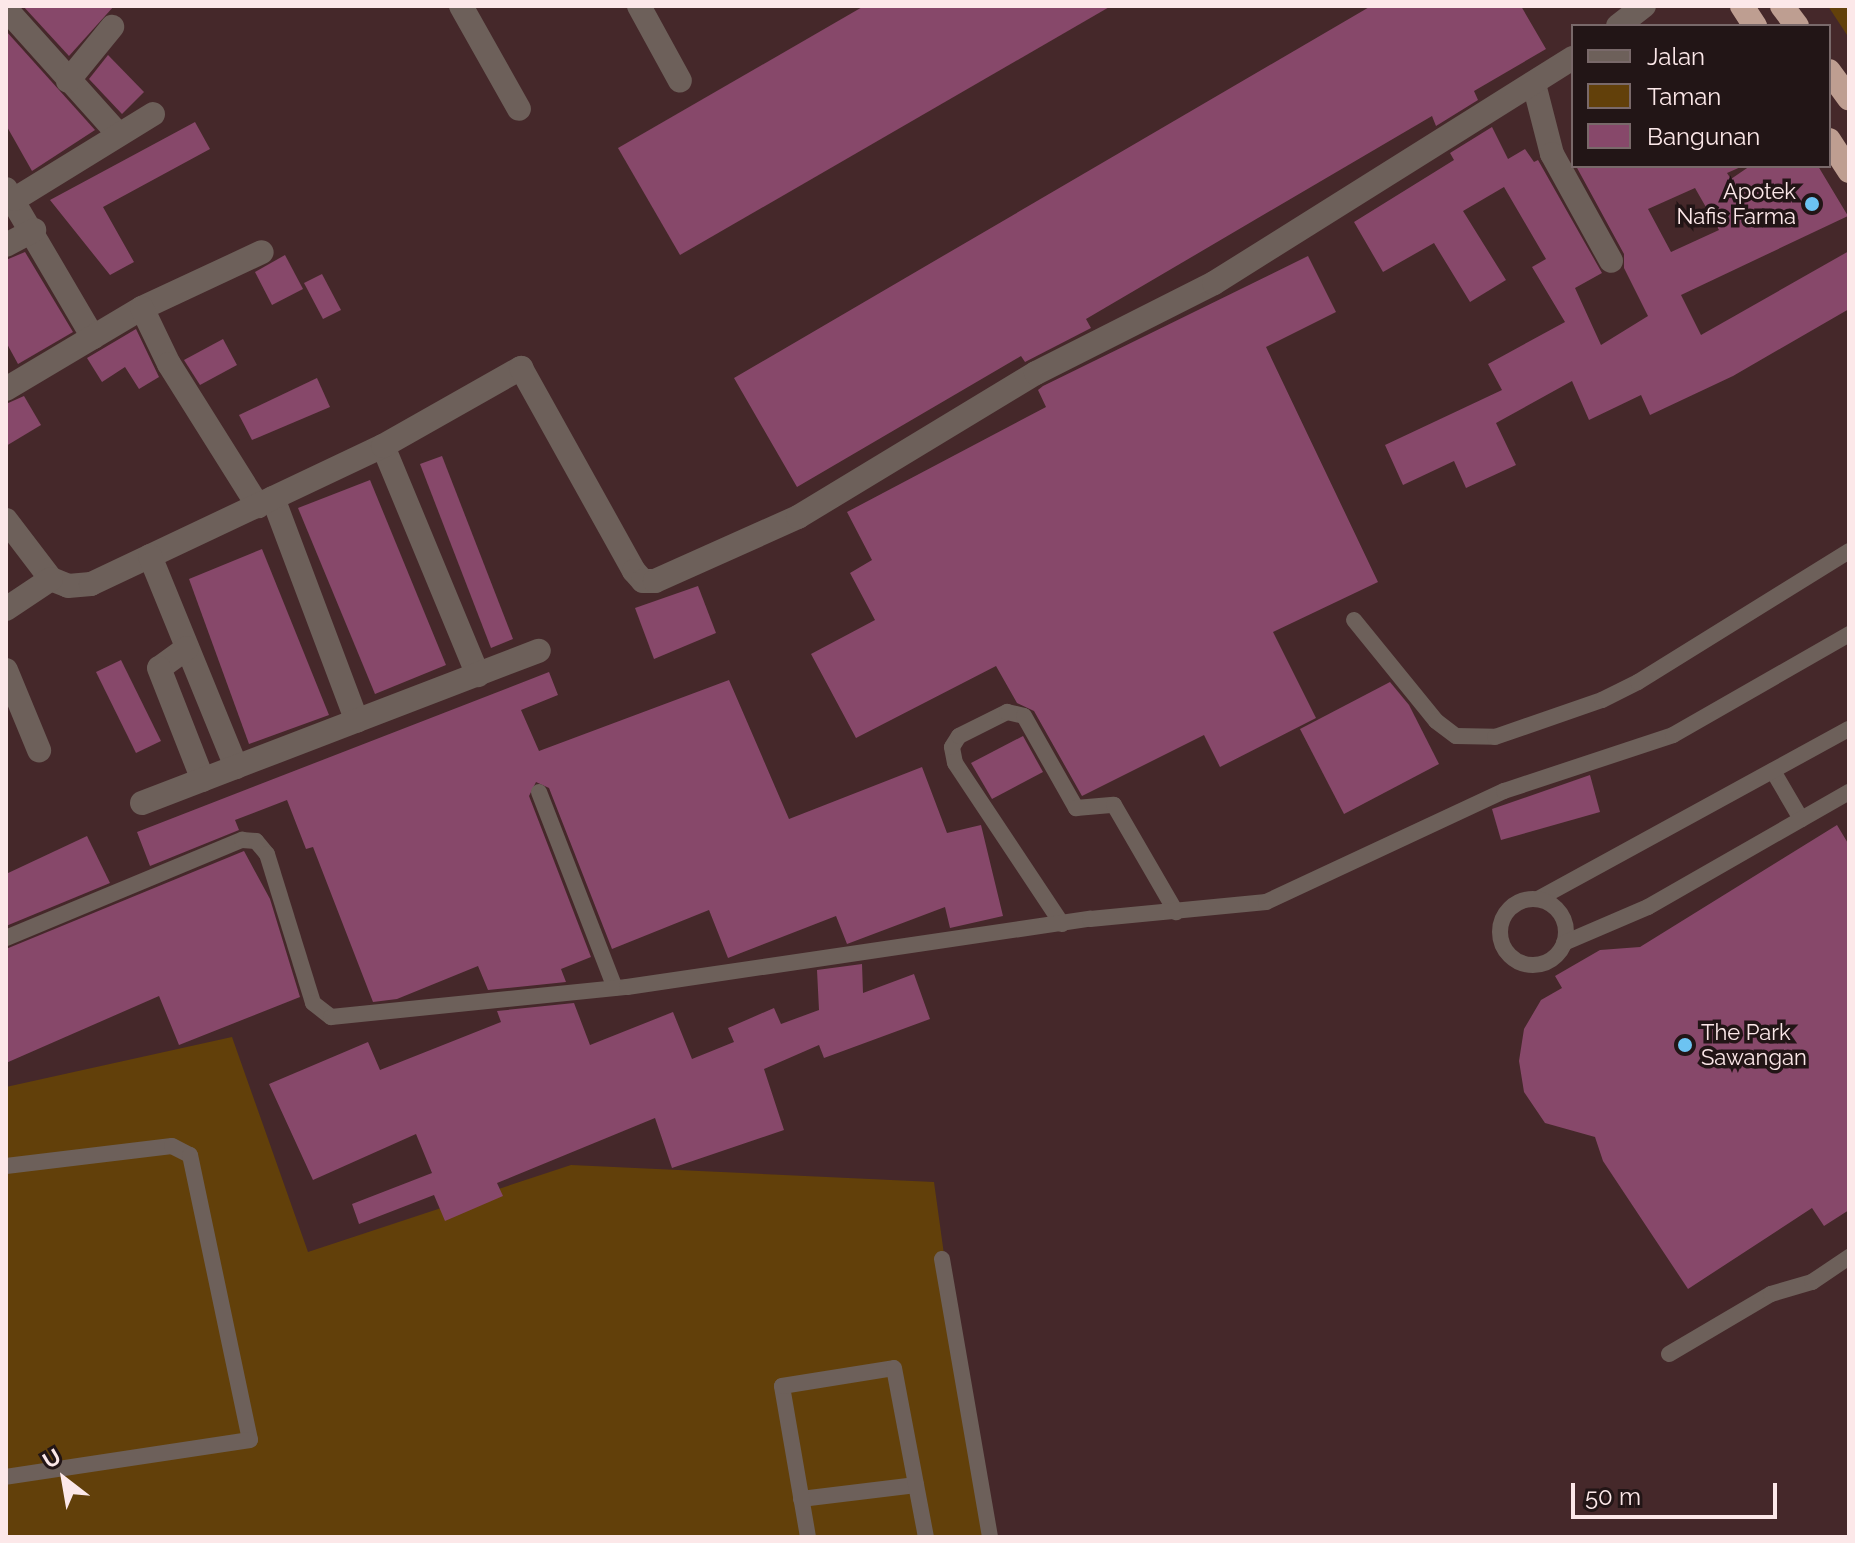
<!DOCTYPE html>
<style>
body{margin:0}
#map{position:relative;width:1855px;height:1543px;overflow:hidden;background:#45282a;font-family:Raleway,sans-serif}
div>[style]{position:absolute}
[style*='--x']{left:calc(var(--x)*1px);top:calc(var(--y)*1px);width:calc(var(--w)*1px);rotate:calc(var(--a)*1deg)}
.green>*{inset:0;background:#62400a}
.building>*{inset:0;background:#87486a}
.lane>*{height:16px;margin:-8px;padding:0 8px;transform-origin:8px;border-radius:8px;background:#6d605a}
.lane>.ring{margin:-8px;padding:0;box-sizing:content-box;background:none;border:16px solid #6d605a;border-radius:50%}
.street>*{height:24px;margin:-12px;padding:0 12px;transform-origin:12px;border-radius:12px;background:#6d605a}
.highway>*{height:24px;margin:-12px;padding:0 12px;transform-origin:12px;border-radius:12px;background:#be9e91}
.dots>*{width:22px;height:22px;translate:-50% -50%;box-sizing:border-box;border:4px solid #221516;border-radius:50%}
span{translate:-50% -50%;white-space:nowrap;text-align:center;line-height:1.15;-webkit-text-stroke:7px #221516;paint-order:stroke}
.poi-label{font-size:22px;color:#fce8e9}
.right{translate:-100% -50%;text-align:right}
.left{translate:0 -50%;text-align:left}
.frame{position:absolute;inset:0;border:8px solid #fce8e9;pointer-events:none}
.legend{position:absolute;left:1571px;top:24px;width:260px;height:144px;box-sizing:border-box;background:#221516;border:2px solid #79696a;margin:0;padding:10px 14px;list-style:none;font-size:24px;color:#fce8e9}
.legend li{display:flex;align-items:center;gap:16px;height:40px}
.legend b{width:40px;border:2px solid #79696a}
.north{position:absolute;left:24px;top:1439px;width:80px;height:80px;-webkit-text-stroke:6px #221516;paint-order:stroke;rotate:329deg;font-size:22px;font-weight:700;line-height:32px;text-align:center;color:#fce8e9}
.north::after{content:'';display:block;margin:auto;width:28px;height:36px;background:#fce8e9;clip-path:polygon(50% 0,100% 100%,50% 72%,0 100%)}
.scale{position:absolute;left:1571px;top:1483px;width:206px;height:36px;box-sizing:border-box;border:4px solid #fce8e9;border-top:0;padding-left:10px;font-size:24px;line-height:28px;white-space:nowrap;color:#fce8e9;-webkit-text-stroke:6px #221516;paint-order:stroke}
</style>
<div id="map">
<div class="green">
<div style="clip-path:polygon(1828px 6px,1849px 6px,1849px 38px)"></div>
<div style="clip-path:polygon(232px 1037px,308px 1252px,571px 1165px,934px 1182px,983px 1537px,6px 1537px,6px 1087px)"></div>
</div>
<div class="building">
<div style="clip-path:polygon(23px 6px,114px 6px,69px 56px)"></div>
<div style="clip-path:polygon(864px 6px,1111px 6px,680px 255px,618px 148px)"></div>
<div style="clip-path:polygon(1371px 6px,1521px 6px,1546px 49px,1474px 91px,1478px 100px,1436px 126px,1432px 116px,1086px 319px,1091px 328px,1025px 362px,1021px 356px,797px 487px,734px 378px)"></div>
<div style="clip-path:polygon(6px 31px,95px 130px,32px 171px,6px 125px)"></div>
<div style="clip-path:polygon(108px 55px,144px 92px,122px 114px,89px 79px)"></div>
<div style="clip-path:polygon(195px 122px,210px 149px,103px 207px,134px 262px,110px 275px,50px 200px)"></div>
<div style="clip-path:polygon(evenodd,1492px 127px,1508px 159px,1525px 149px,1534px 162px,1538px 160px,1602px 273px,1575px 288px,1601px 345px,1648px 316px,1624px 268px,1624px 254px,1576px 166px,1743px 166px,1727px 173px,1731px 179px,1750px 166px,1818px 166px,1848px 216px,1681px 295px,1701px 335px,1849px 251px,1849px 309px,1733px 376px,1650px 415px,1641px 395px,1589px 420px,1572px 381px,1496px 423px,1516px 465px,1466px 488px,1454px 461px,1403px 485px,1385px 445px,1502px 390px,1488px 364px,1565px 322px,1532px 267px,1546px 259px,1504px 187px,1463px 211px,1506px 280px,1470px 302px,1434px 243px,1383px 272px,1354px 222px,1454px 160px,1450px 153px,1492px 127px,1695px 188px,1719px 230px,1671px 252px,1648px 209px,1695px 188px)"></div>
<div style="clip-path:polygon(25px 252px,73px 332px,18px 364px,6px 342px,6px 260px)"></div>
<div style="clip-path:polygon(285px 255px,303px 289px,272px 305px,255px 272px)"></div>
<div style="clip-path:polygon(1308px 256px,1336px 312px,1266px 347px,1378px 582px,1273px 632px,1316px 718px,1220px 767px,1204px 735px,1082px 796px,1034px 711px,1017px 703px,996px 666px,856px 738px,811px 654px,875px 620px,850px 573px,872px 560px,847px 512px,1046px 407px,1038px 390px,1043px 386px)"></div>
<div style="clip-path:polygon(322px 274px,341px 310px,323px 319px,304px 283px)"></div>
<div style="clip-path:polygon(136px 329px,159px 377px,139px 389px,125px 367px,102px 382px,87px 358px)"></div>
<div style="clip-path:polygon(223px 339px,237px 365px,200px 385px,184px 360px)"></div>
<div style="clip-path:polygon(317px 378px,330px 407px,252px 440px,239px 415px)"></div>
<div style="clip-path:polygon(24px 396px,41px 425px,6px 446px,6px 404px)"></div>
<div style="clip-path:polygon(442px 456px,513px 639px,491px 648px,420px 464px)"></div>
<div style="clip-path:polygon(370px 480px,446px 665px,375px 694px,298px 508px)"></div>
<div style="clip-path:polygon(262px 549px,329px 715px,249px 744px,189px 579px)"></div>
<div style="clip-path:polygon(698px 586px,716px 633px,654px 659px,635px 608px)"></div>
<div style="clip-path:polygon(121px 660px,161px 741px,136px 753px,96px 672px)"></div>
<div style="clip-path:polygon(549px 672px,558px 695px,521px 710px,539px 751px,729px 680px,789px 819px,922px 767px,947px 833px,981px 825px,1003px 916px,950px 928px,945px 907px,847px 944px,836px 916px,728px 958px,709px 910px,612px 949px,549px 788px,536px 782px,529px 796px,591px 957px,561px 969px,566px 982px,488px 990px,478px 966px,397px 999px,373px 1002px,313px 847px,306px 849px,287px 800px,235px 820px,239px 830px,150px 866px,137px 832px)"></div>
<div style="clip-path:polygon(1390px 682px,1409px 705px,1439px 764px,1344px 814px,1300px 729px)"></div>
<div style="clip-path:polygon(1023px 736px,1043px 772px,992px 799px,971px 763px)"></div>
<div style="clip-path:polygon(1590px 775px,1600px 812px,1501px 840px,1492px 809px)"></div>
<div style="clip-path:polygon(1837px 825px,1849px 845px,1849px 1210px,1824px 1226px,1812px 1208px,1688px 1289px,1603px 1161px,1595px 1137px,1545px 1123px,1524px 1092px,1519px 1061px,1524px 1029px,1541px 1000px,1562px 988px,1555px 976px,1600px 950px,1640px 947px)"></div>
<div style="clip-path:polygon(87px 836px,110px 883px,6px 926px,6px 874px)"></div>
<div style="clip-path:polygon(244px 851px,270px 899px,300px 997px,179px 1045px,159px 996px,6px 1063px,6px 949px)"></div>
<div style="clip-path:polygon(862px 964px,863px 993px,914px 974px,930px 1019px,824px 1058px,819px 1045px,764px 1069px,784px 1130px,672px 1168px,655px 1118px,497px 1183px,503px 1196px,445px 1221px,434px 1195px,359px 1224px,352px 1204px,432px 1173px,416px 1134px,313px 1180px,269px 1084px,368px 1042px,380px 1070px,501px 1022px,497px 1011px,574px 1003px,590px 1045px,673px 1012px,692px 1059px,734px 1042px,728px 1028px,774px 1008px,781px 1024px,819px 1010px,817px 970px)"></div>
</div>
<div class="lane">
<div style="--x:1354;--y:620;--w:130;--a:50.9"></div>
<div style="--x:1436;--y:721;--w:25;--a:37"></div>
<div style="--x:1456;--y:736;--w:39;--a:1"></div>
<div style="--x:1495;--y:737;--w:113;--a:-19.1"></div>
<div style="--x:1602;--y:700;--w:40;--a:-26.6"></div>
<div style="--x:1638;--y:682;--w:248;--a:-31.8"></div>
<div style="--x:1773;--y:771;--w:56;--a:59.7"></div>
<div style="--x:539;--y:792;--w:210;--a:68.8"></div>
<div style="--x:1538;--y:899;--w:354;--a:-28.7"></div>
<div class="ring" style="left:1500px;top:899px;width:50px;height:50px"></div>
<div style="--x:1062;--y:924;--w:193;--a:-123.6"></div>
<div style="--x:955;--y:763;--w:16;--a:-101"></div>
<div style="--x:952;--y:747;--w:13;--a:-58"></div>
<div style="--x:959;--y:736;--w:54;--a:-26.6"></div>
<div style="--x:1007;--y:712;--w:17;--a:13"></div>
<div style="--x:1024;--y:716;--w:106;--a:60.5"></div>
<div style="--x:1076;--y:808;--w:38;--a:-5"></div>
<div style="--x:1114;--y:805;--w:124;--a:59.9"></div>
<div style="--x:6;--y:938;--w:256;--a:-22.6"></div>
<div style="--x:242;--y:840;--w:14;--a:4"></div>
<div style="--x:256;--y:841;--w:17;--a:50"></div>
<div style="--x:267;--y:854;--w:156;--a:72.8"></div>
<div style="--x:313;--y:1003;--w:23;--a:38"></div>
<div style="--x:331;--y:1017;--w:298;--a:-5.8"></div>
<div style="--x:627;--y:987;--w:468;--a:-8.4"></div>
<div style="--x:1090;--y:919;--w:177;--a:-5.5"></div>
<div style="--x:1266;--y:902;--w:263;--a:-25"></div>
<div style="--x:1504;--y:791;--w:178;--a:-18.3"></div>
<div style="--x:1673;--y:735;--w:203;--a:-29.8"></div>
<div style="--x:1564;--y:943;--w:91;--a:-23.2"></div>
<div style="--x:1648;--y:907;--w:232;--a:-29.8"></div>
<div style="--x:6;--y:1166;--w:167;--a:-6.9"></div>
<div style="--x:172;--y:1146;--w:20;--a:27"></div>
<div style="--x:190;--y:1155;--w:291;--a:78.1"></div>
<div style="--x:250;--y:1440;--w:247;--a:171.4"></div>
<div style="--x:942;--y:1259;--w:282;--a:80.2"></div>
<div style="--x:1669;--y:1354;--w:118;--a:-30.5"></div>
<div style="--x:1771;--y:1294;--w:43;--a:-16.3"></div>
<div style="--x:1812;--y:1282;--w:45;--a:-34"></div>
<div style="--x:801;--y:1499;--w:116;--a:-6.9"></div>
<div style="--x:808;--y:1537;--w:153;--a:-99.8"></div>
<div style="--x:782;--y:1386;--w:113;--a:-9.1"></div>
<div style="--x:894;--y:1368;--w:172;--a:79.3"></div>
</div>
<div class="street">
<div style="--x:461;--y:6;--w:118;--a:60.6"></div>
<div style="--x:639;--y:6;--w:85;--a:61.3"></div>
<div style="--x:6;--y:9;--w:168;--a:48.1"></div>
<div style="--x:1618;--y:26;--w:33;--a:-38"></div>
<div style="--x:68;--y:81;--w:70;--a:-50.8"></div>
<div style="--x:1534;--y:84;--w:72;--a:75.6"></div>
<div style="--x:1552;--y:154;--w:122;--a:61.1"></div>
<div style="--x:6;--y:189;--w:172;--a:59.6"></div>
<div style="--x:15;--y:199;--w:162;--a:-31.6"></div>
<div style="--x:6;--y:245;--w:32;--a:-28"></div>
<div style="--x:142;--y:308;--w:132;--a:-25"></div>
<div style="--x:6;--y:389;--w:158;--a:-30.8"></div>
<div style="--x:142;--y:308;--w:62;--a:64.3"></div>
<div style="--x:169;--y:364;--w:168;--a:57.9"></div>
<div style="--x:383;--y:446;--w:248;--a:67.5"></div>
<div style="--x:273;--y:498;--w:238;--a:69.4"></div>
<div style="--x:6;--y:520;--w:74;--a:52.7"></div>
<div style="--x:51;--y:579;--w:18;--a:22"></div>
<div style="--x:68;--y:586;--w:23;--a:-5"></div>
<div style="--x:91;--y:584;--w:323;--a:-25.3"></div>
<div style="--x:383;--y:446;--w:159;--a:-29.5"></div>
<div style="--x:521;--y:368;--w:232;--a:60.9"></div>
<div style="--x:634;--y:571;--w:13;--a:48"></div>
<div style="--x:643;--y:581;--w:12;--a:0"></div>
<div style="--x:655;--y:581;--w:157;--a:-24.1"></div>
<div style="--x:798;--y:517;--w:278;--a:-31.2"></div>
<div style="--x:1036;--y:373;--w:199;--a:-26.8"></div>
<div style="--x:1214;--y:283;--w:424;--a:-32.1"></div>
<div style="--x:150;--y:556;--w:228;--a:67.8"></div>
<div style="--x:6;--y:609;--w:54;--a:-33.7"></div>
<div style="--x:187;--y:648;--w:34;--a:144"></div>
<div style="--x:159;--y:668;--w:120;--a:68.6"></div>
<div style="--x:6;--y:670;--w:87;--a:67.6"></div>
<div style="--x:142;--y:803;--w:425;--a:-21"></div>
</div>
<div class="highway">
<div style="--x:1742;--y:6;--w:24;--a:57"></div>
<div style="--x:1782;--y:6;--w:25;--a:53"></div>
<div style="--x:1829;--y:71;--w:34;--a:54"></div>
<div style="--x:1829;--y:140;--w:37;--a:57"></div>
</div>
<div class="dots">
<div style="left:1812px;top:204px;background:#6cc3f2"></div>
<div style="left:1685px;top:1045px;background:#6cc3f2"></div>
</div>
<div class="poi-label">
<span class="right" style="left:1796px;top:204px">Apotek<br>Nafis Farma</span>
<span class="left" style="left:1701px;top:1045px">The Park<br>Sawangan</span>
</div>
<div class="frame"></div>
<ul class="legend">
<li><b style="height:10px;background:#6d605a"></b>Jalan</li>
<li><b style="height:22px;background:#62400a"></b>Taman</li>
<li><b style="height:22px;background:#87486a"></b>Bangunan</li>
</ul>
<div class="north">U</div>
<div class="scale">50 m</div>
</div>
